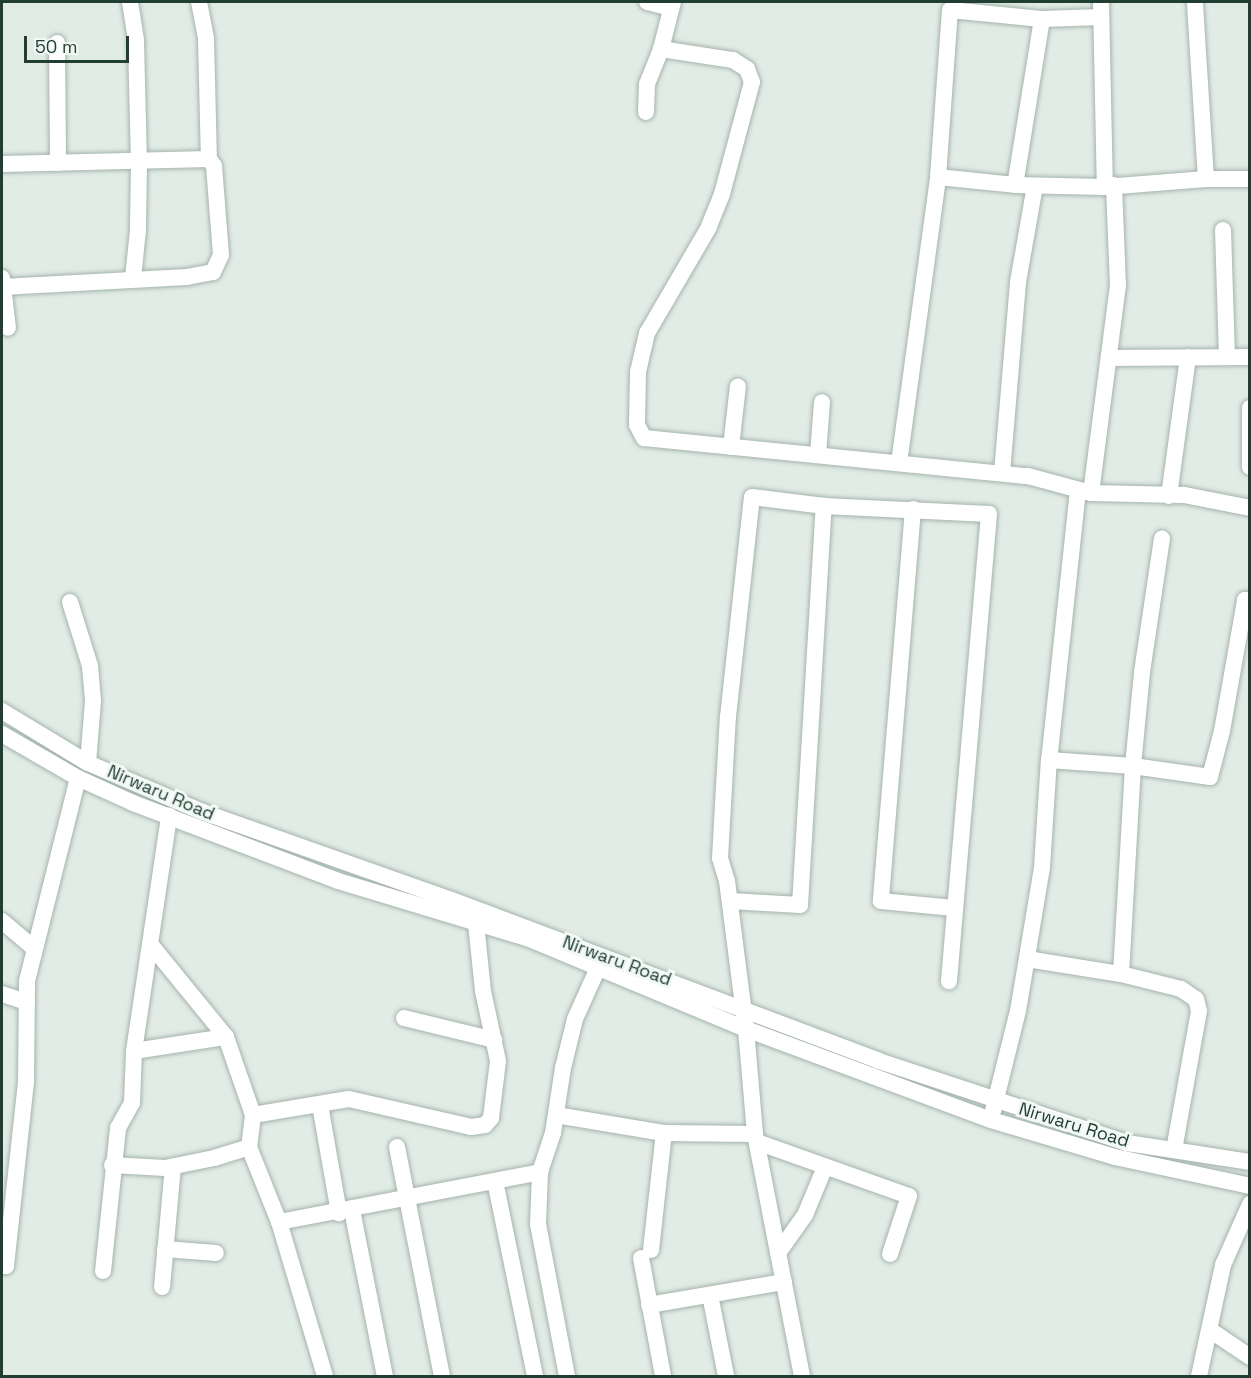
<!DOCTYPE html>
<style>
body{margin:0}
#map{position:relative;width:1251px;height:1378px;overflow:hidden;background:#e2ece6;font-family:"Space Grotesk",sans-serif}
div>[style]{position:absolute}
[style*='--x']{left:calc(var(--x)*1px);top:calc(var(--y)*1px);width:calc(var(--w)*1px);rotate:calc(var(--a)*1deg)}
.roads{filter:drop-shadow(0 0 2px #a4b4ad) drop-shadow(0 0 2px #a4b4ad)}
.minor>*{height:16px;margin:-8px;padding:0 8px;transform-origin:8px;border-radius:8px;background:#fff}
span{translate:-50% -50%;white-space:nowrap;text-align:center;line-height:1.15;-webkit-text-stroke:6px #f2f9f5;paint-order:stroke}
.street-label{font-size:18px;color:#213e33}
.frame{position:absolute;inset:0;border:3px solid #213e33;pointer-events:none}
.scale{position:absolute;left:24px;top:36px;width:105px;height:27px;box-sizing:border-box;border:3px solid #213e33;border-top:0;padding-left:8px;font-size:18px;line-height:21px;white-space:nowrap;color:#213e33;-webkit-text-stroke:4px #f2f9f5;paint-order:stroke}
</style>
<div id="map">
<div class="roads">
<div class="minor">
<div style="--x:130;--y:2;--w:39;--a:81"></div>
<div style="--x:136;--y:41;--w:122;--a:88.6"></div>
<div style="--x:139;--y:163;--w:67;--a:90.9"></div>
<div style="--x:138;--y:230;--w:48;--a:95.9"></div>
<div style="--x:199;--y:2;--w:38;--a:79"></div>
<div style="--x:206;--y:39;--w:120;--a:88.6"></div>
<div style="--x:647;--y:2;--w:25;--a:14"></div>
<div style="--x:1101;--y:2;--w:185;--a:88.8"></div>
<div style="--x:1042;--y:19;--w:59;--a:-1.9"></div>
<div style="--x:57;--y:43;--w:120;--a:89.5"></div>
<div style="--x:661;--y:49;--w:73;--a:8.7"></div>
<div style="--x:733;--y:60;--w:17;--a:33"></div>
<div style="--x:747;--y:69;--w:14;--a:69"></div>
<div style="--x:752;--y:82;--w:116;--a:105"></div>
<div style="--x:722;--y:194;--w:35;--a:112"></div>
<div style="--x:709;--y:227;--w:123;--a:120.3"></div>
<div style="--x:647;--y:333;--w:40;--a:103"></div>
<div style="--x:638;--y:372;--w:53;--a:91.1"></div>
<div style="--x:637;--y:425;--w:15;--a:62"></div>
<div style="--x:644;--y:438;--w:386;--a:5.7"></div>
<div style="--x:1028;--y:476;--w:65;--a:15.1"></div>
<div style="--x:1091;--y:493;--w:93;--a:1.2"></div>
<div style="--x:1184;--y:495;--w:67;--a:11.1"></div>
<div style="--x:646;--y:112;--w:28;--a:-88"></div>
<div style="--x:647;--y:84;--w:38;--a:-68"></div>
<div style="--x:661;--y:49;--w:49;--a:-75.7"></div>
<div style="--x:2;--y:164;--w:207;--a:-1.4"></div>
<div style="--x:209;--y:159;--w:9;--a:54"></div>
<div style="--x:214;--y:166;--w:89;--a:85.5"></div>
<div style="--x:221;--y:255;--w:19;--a:115"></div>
<div style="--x:213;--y:272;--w:26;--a:169"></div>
<div style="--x:187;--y:277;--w:185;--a:176.9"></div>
<div style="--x:938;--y:177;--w:77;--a:5.9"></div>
<div style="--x:1206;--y:179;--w:44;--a:0"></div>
<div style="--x:1223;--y:230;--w:126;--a:88.2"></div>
<div style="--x:2;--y:278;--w:50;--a:83.2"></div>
<div style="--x:1109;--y:358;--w:141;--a:-0.4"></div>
<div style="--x:1250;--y:408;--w:59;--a:90"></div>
<div style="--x:731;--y:447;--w:61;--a:-83.5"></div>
<div style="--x:818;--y:455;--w:53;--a:-85.7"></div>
<div style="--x:899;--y:463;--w:289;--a:-82.2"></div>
<div style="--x:938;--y:177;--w:167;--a:-85.9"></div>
<div style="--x:950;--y:10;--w:92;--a:5.6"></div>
<div style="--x:1042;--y:19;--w:168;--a:99.2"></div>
<div style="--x:1015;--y:185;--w:90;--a:1.3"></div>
<div style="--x:1105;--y:187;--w:101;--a:-4.5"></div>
<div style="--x:1206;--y:179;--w:177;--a:-93.6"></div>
<div style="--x:1002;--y:473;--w:192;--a:-85.2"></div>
<div style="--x:1018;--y:282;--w:97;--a:-80"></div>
<div style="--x:1078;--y:490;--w:272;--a:96.1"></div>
<div style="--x:1049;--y:760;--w:84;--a:4.1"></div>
<div style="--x:1133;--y:766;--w:94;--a:-84.5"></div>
<div style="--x:1142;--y:672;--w:135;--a:-81.5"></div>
<div style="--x:1091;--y:493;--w:209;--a:-82.6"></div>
<div style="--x:1118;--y:286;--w:101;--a:-92.3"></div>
<div style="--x:1169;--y:496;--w:140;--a:-82.2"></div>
<div style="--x:913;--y:509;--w:393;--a:94.7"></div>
<div style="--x:881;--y:901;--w:73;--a:5.5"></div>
<div style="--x:70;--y:602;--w:67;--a:72.6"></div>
<div style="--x:90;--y:666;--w:35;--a:85"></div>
<div style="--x:93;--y:701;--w:62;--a:94.6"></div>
<div style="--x:2;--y:711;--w:100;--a:31.2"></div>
<div style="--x:88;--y:763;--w:125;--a:23.1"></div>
<div style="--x:203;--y:812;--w:269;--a:19.5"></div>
<div style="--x:457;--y:902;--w:451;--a:20.6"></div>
<div style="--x:879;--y:1061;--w:261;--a:18.3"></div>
<div style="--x:1127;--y:1143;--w:124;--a:8.8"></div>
<div style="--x:2;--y:734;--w:88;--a:30.1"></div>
<div style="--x:78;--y:778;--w:60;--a:24.4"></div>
<div style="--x:133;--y:803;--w:219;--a:20.8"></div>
<div style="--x:338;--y:881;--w:197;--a:16.8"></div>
<div style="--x:527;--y:938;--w:237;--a:22.6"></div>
<div style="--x:746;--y:1029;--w:261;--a:20.4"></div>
<div style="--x:991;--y:1120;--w:129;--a:16.6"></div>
<div style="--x:1115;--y:1157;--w:138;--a:12.1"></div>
<div style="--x:730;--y:901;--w:70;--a:3.3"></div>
<div style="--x:800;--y:905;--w:400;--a:-86.6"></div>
<div style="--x:2;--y:921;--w:43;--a:40.3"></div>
<div style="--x:151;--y:945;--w:119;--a:50.8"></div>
<div style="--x:1027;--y:959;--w:95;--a:9.1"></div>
<div style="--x:1121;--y:974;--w:62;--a:14"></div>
<div style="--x:1181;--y:989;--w:18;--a:34"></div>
<div style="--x:1196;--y:999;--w:12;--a:76"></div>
<div style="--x:1199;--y:1011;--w:141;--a:100.2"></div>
<div style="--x:1121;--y:974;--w:208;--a:-86.7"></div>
<div style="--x:1133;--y:766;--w:78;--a:8.1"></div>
<div style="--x:1210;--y:777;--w:48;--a:-75.4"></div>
<div style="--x:1222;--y:731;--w:133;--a:-80"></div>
<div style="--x:1245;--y:600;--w:5;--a:0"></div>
<div style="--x:2;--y:994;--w:26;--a:18"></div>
<div style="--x:404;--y:1018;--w:93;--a:13.7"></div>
<div style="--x:134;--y:1051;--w:93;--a:-8.7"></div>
<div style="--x:226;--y:1037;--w:83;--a:70.9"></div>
<div style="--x:253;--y:1115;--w:32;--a:97"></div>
<div style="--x:249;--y:1147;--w:81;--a:68.2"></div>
<div style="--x:320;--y:1105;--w:110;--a:80"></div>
<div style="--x:993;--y:1111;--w:103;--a:-76"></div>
<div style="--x:1018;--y:1011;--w:146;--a:-80.5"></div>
<div style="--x:1042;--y:867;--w:107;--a:-86.3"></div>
<div style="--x:253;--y:1115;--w:97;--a:-9.5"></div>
<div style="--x:349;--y:1099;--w:125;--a:12.9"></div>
<div style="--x:471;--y:1127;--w:14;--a:-8"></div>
<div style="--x:485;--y:1125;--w:9;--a:-49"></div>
<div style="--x:491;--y:1118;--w:57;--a:-83"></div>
<div style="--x:498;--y:1061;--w:72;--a:-102.1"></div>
<div style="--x:483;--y:991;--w:68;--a:-95.9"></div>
<div style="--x:556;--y:1115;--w:109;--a:9.5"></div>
<div style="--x:664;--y:1133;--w:91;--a:0.6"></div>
<div style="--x:757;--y:1142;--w:161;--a:19.6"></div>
<div style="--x:909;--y:1196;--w:61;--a:108.1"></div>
<div style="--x:397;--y:1147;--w:233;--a:78.9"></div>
<div style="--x:112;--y:1165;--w:53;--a:3.2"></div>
<div style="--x:165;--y:1168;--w:50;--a:-11.5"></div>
<div style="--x:214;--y:1158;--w:37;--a:-17"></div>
<div style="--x:540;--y:1172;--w:52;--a:92.2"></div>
<div style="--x:538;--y:1224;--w:155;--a:79.2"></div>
<div style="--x:495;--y:1181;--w:199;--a:78.4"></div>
<div style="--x:352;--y:1210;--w:169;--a:78.8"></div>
<div style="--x:165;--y:1249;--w:51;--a:4.5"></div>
<div style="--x:651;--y:1250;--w:118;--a:-83.7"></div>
<div style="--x:778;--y:1253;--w:47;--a:-54.6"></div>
<div style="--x:805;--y:1215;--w:52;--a:-67.4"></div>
<div style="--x:641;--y:1258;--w:120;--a:79.4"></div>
<div style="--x:2;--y:1266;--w:4;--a:0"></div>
<div style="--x:6;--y:1266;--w:186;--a:-83.8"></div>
<div style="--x:26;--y:1081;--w:100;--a:-89.4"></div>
<div style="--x:27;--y:981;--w:209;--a:-75.9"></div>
<div style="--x:103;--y:1271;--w:144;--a:-84"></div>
<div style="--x:118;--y:1128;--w:29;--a:-61"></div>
<div style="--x:132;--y:1103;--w:52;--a:-87.8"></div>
<div style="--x:134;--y:1051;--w:238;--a:-81.5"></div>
<div style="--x:162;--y:1287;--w:121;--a:-84.8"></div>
<div style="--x:710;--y:1295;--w:83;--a:78.8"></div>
<div style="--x:649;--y:1305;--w:137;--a:-9.7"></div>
<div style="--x:1210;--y:1330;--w:48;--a:34"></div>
<div style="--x:325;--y:1376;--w:161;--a:-106.6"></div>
<div style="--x:279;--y:1222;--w:266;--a:-10.8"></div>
<div style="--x:540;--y:1172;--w:41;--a:-71.6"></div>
<div style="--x:553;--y:1133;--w:66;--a:-81.3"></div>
<div style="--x:563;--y:1068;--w:50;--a:-76.2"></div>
<div style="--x:575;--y:1019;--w:54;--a:-65.8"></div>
<div style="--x:802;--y:1376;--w:247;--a:-101"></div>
<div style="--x:755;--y:1134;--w:105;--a:-94.9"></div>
<div style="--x:746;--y:1029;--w:149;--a:-97.3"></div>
<div style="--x:727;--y:881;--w:24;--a:-107"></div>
<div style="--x:720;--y:858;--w:141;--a:-86.8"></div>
<div style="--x:728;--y:717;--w:221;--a:-83.8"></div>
<div style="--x:752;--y:497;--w:73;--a:7.1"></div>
<div style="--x:824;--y:506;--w:165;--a:2.8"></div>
<div style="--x:989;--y:514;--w:469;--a:94.9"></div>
<div style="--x:1199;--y:1376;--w:114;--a:-77.8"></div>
<div style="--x:1223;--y:1265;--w:67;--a:-66.1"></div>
</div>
</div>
<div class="street-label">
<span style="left:161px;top:793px;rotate:23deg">Nirwaru Road</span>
<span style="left:617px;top:961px;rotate:20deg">Nirwaru Road</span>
<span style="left:1074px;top:1125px;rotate:17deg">Nirwaru Road</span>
</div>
<div class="frame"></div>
<div class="scale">50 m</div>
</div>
